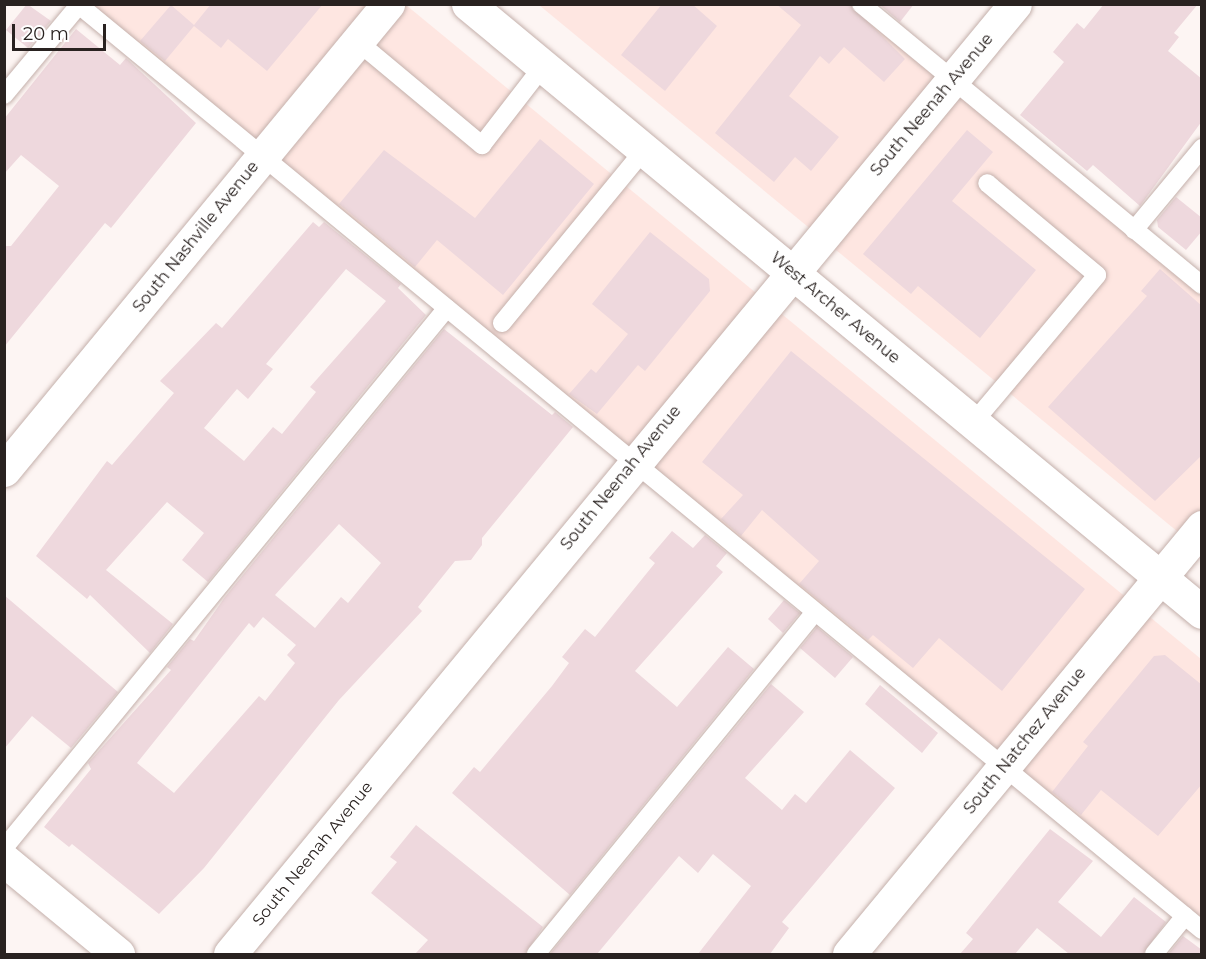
<!DOCTYPE html>
<style>
body{margin:0}
#map{position:relative;width:1206px;height:959px;overflow:hidden;background:#fdf5f3;font-family:Montserrat,sans-serif}
div>[style]{position:absolute}
[style*='--x']{left:calc(var(--x)*1px);top:calc(var(--y)*1px);width:calc(var(--w)*1px);rotate:calc(var(--a)*1deg)}
.built>*{inset:0;background:#fee6e1}
.building>*{inset:0;background:#eed8dd}
.roads{filter:drop-shadow(0 0 2px #c4b0ab) drop-shadow(0 0 2px #c4b0ab)}
.lane>*{height:18px;margin:-9px;padding:0 9px;transform-origin:9px;border-radius:9px;background:#fff}
.street>*{height:33px;margin:-16.5px;padding:0 16.5px;transform-origin:16.5px;border-radius:16.5px;background:#fff}
.secondary>*{height:33px;margin:-16.5px;padding:0 16.5px;transform-origin:16.5px;border-radius:16.5px;background:#fff}
span{translate:-50% -50%;white-space:nowrap;text-align:center;line-height:1.15;-webkit-text-stroke:6px #fff;paint-order:stroke}
.street-label{font-size:16px;color:#292220}
.frame{position:absolute;inset:0;border:6px solid #292220;pointer-events:none}
.scale{position:absolute;left:12px;top:24px;width:94px;height:27px;box-sizing:border-box;border:3px solid #292220;border-top:0;padding-left:8px;font-size:18px;line-height:21px;white-space:nowrap;color:#292220;-webkit-text-stroke:4px #fff;paint-order:stroke}
</style>
<div id="map">
<div class="built">
<div style="clip-path:polygon(65px 5px,406px 5px,1201px 659px,1201px 939px)"></div>
<div style="clip-path:polygon(539px 5px,858px 5px,1201px 286px,1201px 551px)"></div>
</div>
<div class="building">
<div style="clip-path:polygon(27px 4px,51px 21px,28px 48px,6px 30px)"></div>
<div style="clip-path:polygon(211px 4px,323px 4px,267px 71px,228px 39px,221px 48px,194px 26px,165px 61px,140px 41px,171px 5px,194px 25px)"></div>
<div style="clip-path:polygon(662px 4px,692px 4px,717px 26px,665px 91px,621px 55px)"></div>
<div style="clip-path:polygon(776px 4px,850px 4px,905px 59px,884px 82px,844px 47px,829px 64px,820px 56px,789px 96px,839px 137px,811px 171px,795px 157px,774px 182px,715px 133px,801px 25px)"></div>
<div style="clip-path:polygon(879px 4px,914px 4px,900px 22px)"></div>
<div style="clip-path:polygon(1104px 4px,1198px 4px,1174px 33px,1179px 37px,1168px 51px,1202px 79px,1202px 121px,1140px 206px,1093px 165px,1087px 171px,1020px 115px,1064px 62px,1053px 52px,1077px 23px,1084px 29px)"></div>
<div style="clip-path:polygon(76px 29px,120px 65px,126px 58px,196px 123px,111px 228px,105px 223px,4px 347px,4px 246px,11px 246px,59px 186px,21px 155px,4px 174px,4px 119px)"></div>
<div style="clip-path:polygon(967px 130px,993px 152px,952px 201px,1036px 270px,980px 338px,918px 286px,911px 294px,863px 254px)"></div>
<div style="clip-path:polygon(540px 139px,594px 184px,503px 295px,437px 240px,415px 267px,339px 204px,384px 150px,475px 218px)"></div>
<div style="clip-path:polygon(1176px 197px,1202px 218px,1202px 231px,1186px 250px,1158px 227px,1157px 220px)"></div>
<div style="clip-path:polygon(evenodd,313px 222px,319px 227px,324px 222px,401px 284px,398px 288px,426px 315px,208px 582px,182px 560px,204px 533px,167px 502px,106px 570px,173px 624px,150px 653px,90px 595px,87px 599px,36px 556px,107px 461px,112px 465px,174px 393px,160px 381px,216px 323px,222px 328px,313px 222px,346px 269px,386px 301px,310px 387px,316px 392px,282px 434px,273px 427px,244px 461px,204px 428px,237px 389px,248px 399px,273px 369px,266px 364px,346px 269px)"></div>
<div style="clip-path:polygon(650px 232px,709px 279px,710px 291px,645px 371px,638px 365px,597px 414px,569px 394px,591px 369px,596px 373px,628px 334px,592px 304px)"></div>
<div style="clip-path:polygon(1160px 269px,1202px 306px,1202px 455px,1155px 501px,1048px 407px,1147px 296px,1141px 291px)"></div>
<div style="clip-path:polygon(evenodd,444px 329px,552px 415px,555px 412px,573px 427px,482px 538px,482px 545px,471px 560px,455px 561px,418px 607px,422px 611px,339px 700px,204px 868px,159px 914px,72px 844px,69px 847px,44px 827px,91px 769px,88px 763px,171px 670px,167px 667px,190px 639px,194px 641px,225px 597px,444px 329px,339px 524px,381px 563px,348px 603px,341px 597px,315px 628px,275px 595px,339px 524px,444px 329px,263px 617px,296px 645px,287px 655px,295px 663px,265px 701px,259px 696px,174px 793px,137px 763px,249px 623px,254px 628px,263px 617px)"></div>
<div style="clip-path:polygon(791px 351px,1085px 589px,1002px 691px,939px 638px,913px 668px,873px 635px,868px 640px,799px 584px,819px 561px,762px 510px,741px 536px,721px 519px,743px 495px,702px 462px)"></div>
<div style="clip-path:polygon(672px 531px,693px 548px,705px 535px,727px 553px,716px 566px,723px 572px,635px 671px,677px 707px,728px 647px,754px 669px,570px 895px,452px 793px,474px 767px,480px 772px,552px 686px,569px 663px,562px 657px,585px 629px,595px 637px,655px 563px,649px 558px)"></div>
<div style="clip-path:polygon(4px 595px,118px 692px,71px 748px,32px 716px,4px 749px)"></div>
<div style="clip-path:polygon(784px 600px,800px 613px,783px 633px,768px 619px)"></div>
<div style="clip-path:polygon(817px 627px,853px 657px,835px 678px,800px 648px)"></div>
<div style="clip-path:polygon(1165px 655px,1202px 685px,1202px 784px,1158px 836px,1101px 790px,1081px 815px,1052px 792px,1088px 746px,1083px 742px,1154px 656px)"></div>
<div style="clip-path:polygon(771px 684px,804px 712px,745px 778px,782px 810px,795px 794px,806px 803px,850px 750px,895px 788px,782px 922px,789px 928px,770px 954px,698px 954px,751px 886px,713px 854px,698px 873px,679px 856px,597px 954px,550px 954px)"></div>
<div style="clip-path:polygon(880px 685px,938px 733px,922px 753px,865px 704px)"></div>
<div style="clip-path:polygon(416px 825px,543px 927px,525px 954px,415px 954px,428px 940px,371px 893px,397px 862px,390px 857px)"></div>
<div style="clip-path:polygon(1050px 829px,1093px 861px,1058px 902px,1101px 937px,1134px 897px,1166px 922px,1143px 954px,1069px 954px,1037px 928px,1015px 954px,960px 954px,973px 939px,966px 933px)"></div>
<div style="clip-path:polygon(1183px 936px,1202px 950px,1202px 954px,1168px 954px)"></div>
</div>
<div class="roads">
<div class="lane">
<div style="--x:861;--y:4;--w:442;--a:39.5"></div>
<div style="--x:357;--y:41;--w:163;--a:39.8"></div>
<div style="--x:482;--y:145;--w:100;--a:-52.3"></div>
<div style="--x:4;--y:95;--w:117;--a:-50.2"></div>
<div style="--x:79;--y:5;--w:1455;--a:39.48"></div>
<div style="--x:1134;--y:230;--w:107;--a:-50.3"></div>
<div style="--x:502;--y:323;--w:224;--a:-50.6"></div>
<div style="--x:973;--y:423;--w:193;--a:-50"></div>
<div style="--x:1097;--y:275;--w:143;--a:-140.1"></div>
<div style="--x:4;--y:848;--w:698;--a:-50.64"></div>
<div style="--x:536;--y:954;--w:441;--a:-50.8"></div>
<div style="--x:1154;--y:954;--w:49;--a:-50.8"></div>
</div>
<div class="street">
<div style="--x:4;--y:470;--w:604;--a:-50.51"></div>
<div style="--x:4;--y:860;--w:148;--a:39.5"></div>
<div style="--x:230;--y:954;--w:1232;--a:-50.43"></div>
<div style="--x:849;--y:954;--w:554;--a:-50.42"></div>
</div>
<div class="secondary">
<div style="--x:468;--y:4;--w:953;--a:39.64"></div>
</div>
</div>
<div class="street-label">
<span style="left:932px;top:105px;rotate:-50deg">South Neenah Avenue</span>
<span style="left:196px;top:237px;rotate:-51deg">South Nashville Avenue</span>
<span style="left:835px;top:308px;rotate:40deg">West Archer Avenue</span>
<span style="left:621px;top:478px;rotate:-51deg">South Neenah Avenue</span>
<span style="left:1025px;top:741px;rotate:-51deg">South Natchez Avenue</span>
<span style="left:313px;top:854px;rotate:-51deg">South Neenah Avenue</span>
</div>
<div class="frame"></div>
<div class="scale">20 m</div>
</div>
